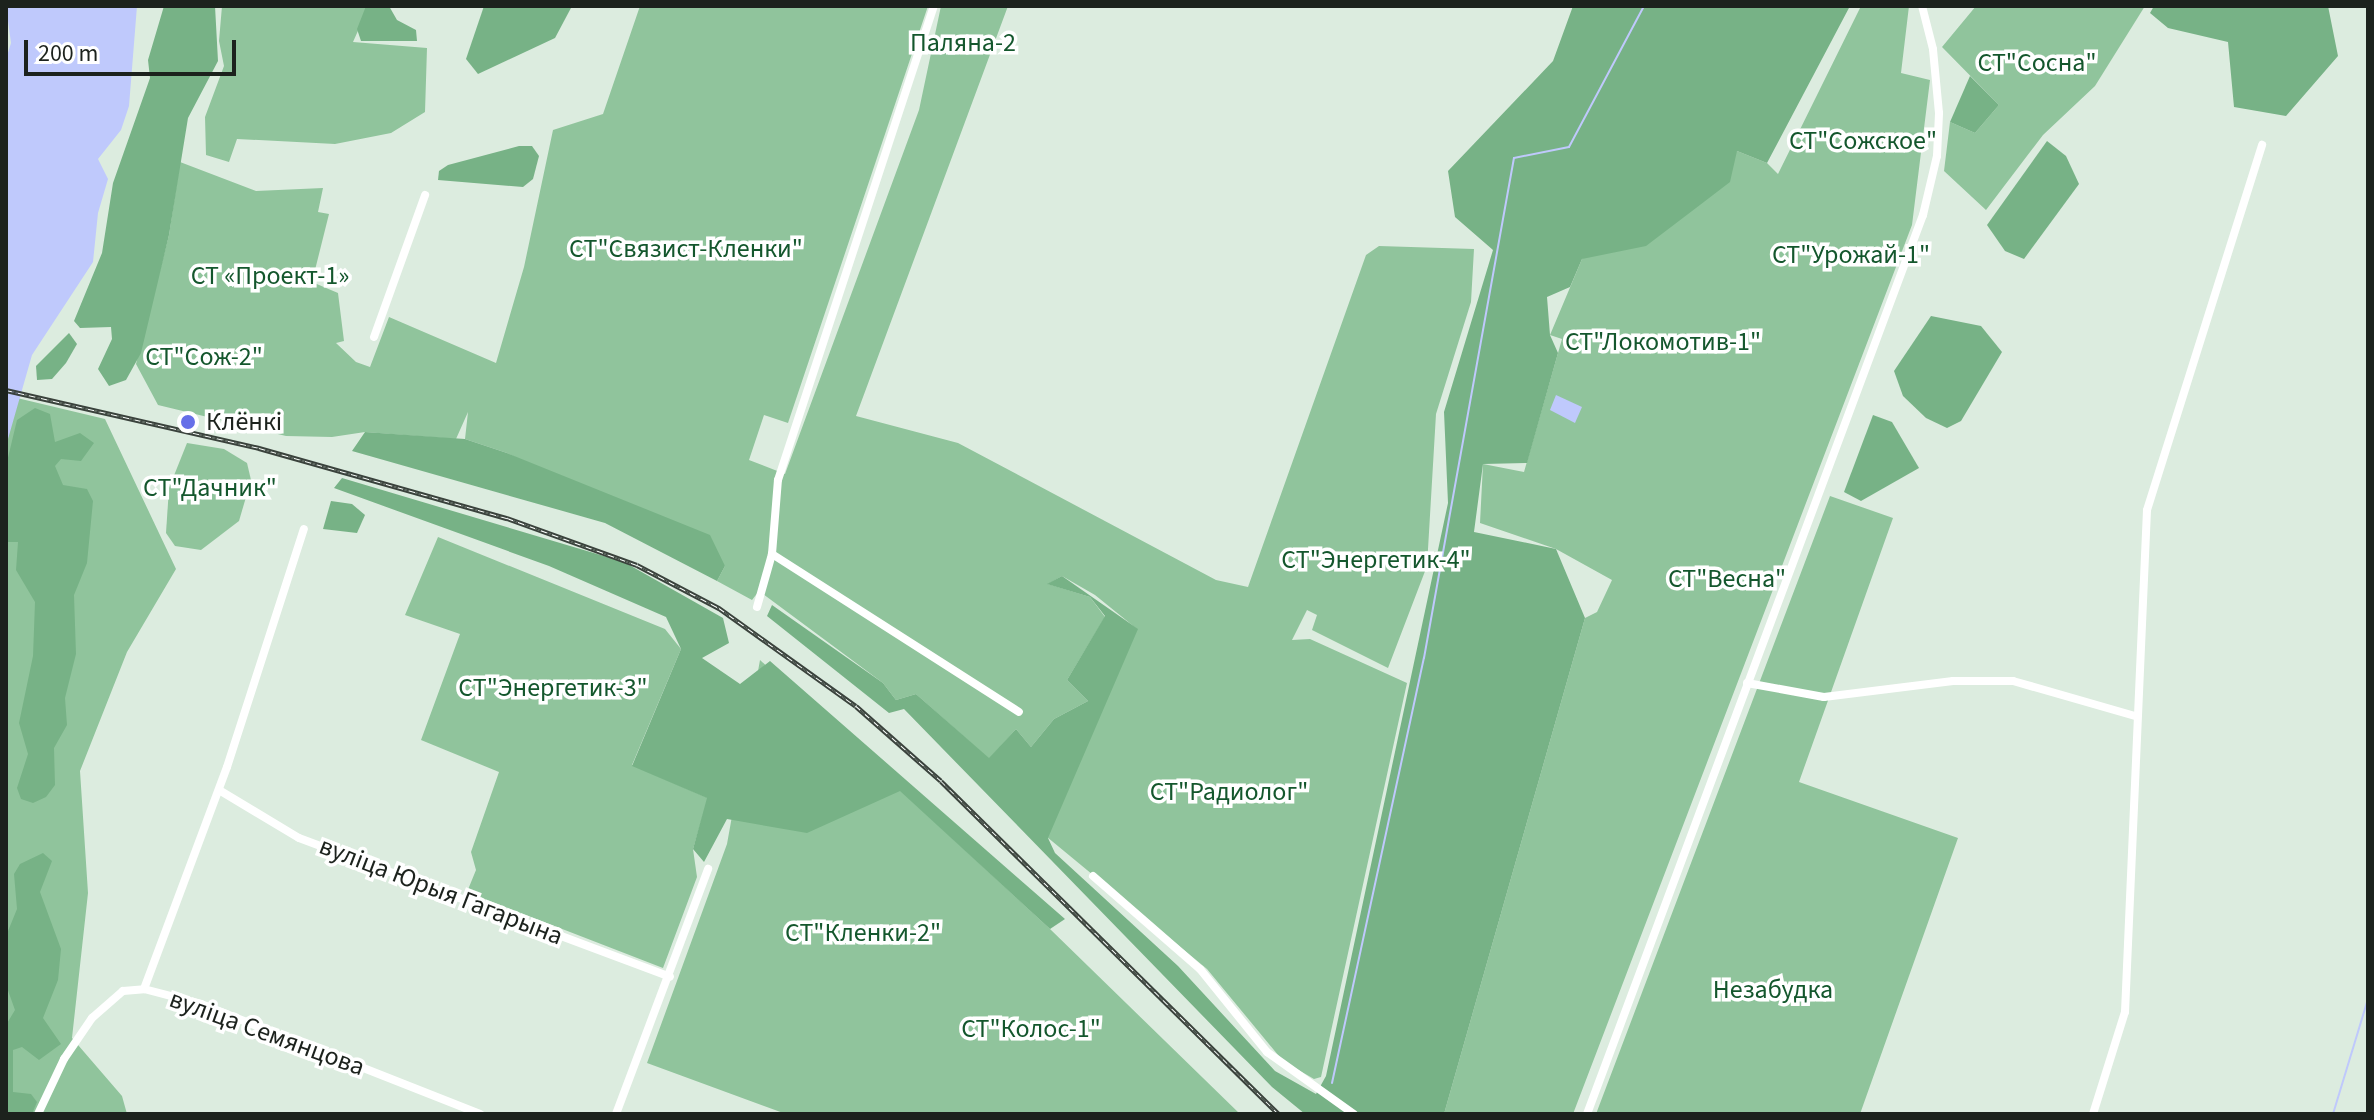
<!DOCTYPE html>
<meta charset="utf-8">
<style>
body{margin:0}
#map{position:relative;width:2374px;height:1120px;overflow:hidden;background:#dcecdf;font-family:"Source Sans 3",sans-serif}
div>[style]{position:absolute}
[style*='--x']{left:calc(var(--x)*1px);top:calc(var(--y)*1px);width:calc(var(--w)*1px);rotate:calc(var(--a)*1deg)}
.green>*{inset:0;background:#90c49c}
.forest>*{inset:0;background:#77b286}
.water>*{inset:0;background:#bfc9fc}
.stream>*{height:2px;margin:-1px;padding:0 1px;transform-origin:1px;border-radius:1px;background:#bfc9fc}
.minor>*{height:8px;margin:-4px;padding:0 4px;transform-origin:4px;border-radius:4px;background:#fff}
.rail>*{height:5px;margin-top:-2.5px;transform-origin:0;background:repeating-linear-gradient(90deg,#fff 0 6px,#3a423c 0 12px);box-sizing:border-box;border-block:2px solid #3a423c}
.dots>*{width:22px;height:22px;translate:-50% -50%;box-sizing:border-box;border:4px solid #fff;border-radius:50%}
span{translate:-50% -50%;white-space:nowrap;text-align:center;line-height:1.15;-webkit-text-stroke:7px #fff;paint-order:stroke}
.park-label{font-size:26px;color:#14572d}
.poi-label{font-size:26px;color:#1c221d}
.left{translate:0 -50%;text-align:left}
.street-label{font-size:26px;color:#1c221d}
.frame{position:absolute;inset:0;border:8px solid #1c221d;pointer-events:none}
.scale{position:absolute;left:24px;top:40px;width:212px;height:36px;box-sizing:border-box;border:4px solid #1c221d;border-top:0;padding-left:10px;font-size:24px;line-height:28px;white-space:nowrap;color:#1c221d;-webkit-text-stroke:6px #fff;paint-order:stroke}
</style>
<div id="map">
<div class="green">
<div style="clip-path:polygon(222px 6px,369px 6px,353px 42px,427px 48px,425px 112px,391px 133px,335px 144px,237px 139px,229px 162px,206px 155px,205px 117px,224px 66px,219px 41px)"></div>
<div style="clip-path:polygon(640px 6px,928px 6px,788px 423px,764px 415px,749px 460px,785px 474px,919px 110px,941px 6px,1008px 6px,856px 416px,958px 443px,1216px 580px,1248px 587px,1366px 255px,1379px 246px,1474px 249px,1471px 302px,1436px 414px,1427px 566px,1388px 668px,1312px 630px,1317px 615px,1307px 610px,1292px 640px,1310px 639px,1407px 683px,1321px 1077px,1314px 1079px,1283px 1061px,1207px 969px,1047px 837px,1137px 629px,1095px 595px,1062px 576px,1048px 584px,1090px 597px,1105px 617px,1067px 680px,1088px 701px,1054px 719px,1031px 747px,1016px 729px,989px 759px,916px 694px,896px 700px,883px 683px,759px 591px,752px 600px,717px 581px,725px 566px,507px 453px,465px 439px,468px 412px,456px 439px,365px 432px,332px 437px,286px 436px,158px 405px,136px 364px,169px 235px,180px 162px,256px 191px,323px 188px,318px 212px,329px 214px,312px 282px,338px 293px,344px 341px,336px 343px,356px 362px,370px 367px,389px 317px,496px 363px,524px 267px,553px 130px,603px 114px)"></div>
<div style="clip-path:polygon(1861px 6px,1909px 6px,1901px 73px,1930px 80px,1912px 225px,1573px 1114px,1444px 1114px,1585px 618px,1597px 612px,1612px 580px,1556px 549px,1480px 523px,1483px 464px,1524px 472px,1562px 339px,1550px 335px,1582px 259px,1737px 151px,1767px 163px,1778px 174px)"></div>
<div style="clip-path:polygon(1976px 6px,2145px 6px,2095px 86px,2043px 135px,1986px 210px,1944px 171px,1950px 122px,1975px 133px,1999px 105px,1942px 47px)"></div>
<div style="clip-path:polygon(17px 398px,105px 419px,176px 569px,127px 652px,80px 771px,88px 893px,72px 1038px,122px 1096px,127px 1114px,6px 1114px,6px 446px)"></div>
<div style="clip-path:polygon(187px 443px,224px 449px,247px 463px,251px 480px,239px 521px,201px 550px,175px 546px,166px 533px,169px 488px)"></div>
<div style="clip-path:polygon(1830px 496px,1893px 518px,1799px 782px,1958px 838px,1860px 1114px,1596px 1114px)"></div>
<div style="clip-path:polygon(438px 537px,665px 629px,681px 649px,632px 765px,708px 798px,693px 849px,697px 877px,663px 968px,467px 892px,476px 870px,471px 852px,499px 772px,421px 740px,460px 634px,405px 615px)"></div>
<div style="clip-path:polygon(760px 660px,1050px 929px,1240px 1114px,786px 1114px,647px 1063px,727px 844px)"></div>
</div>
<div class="forest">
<div style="clip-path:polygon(164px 6px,215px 6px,218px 61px,188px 118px,169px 235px,141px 353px,126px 380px,109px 386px,98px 369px,112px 339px,111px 327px,80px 328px,74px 321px,102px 253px,113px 183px,150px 78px,148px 60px)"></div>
<div style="clip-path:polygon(366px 6px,389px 6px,397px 20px,416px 30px,417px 41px,361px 41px,357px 29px)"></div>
<div style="clip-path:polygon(484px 6px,572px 6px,555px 38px,478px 74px,466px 59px)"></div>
<div style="clip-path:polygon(1573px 6px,1850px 6px,1767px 163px,1737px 151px,1730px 182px,1696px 208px,1646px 246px,1582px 259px,1570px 287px,1547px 297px,1550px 335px,1558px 353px,1527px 463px,1483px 464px,1474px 532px,1556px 549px,1585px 618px,1444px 1114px,1305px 1114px,1272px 1087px,904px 709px,889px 713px,767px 616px,772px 605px,883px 683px,896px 700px,916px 694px,989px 758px,1016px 729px,1031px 747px,1054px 719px,1088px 701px,1067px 680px,1105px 616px,1090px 597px,1047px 584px,1062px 576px,1138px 629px,1048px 838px,1055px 853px,1178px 966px,1275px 1071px,1316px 1094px,1326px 1076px,1448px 503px,1444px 412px,1493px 250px,1455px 217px,1448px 171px,1553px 61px)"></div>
<div style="clip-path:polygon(2154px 6px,2328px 6px,2338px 56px,2286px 116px,2234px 107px,2228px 42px,2168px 28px,2150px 13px)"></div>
<div style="clip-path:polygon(1970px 76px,1999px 105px,1975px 133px,1950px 122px)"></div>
<div style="clip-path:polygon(2047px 141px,2066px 156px,2079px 184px,2024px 259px,2005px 251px,1987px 225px)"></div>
<div style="clip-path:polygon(519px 146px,532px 146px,539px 156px,533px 179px,523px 187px,438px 180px,439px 171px,448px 165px)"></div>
<div style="clip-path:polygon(1931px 316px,1981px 326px,2002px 352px,1961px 421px,1947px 428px,1926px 418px,1903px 396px,1894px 371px)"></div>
<div style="clip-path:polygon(69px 333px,77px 344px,66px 363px,52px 379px,37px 380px,36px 366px)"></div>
<div style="clip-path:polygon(35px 408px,50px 414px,55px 442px,80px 433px,94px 443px,81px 461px,61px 459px,55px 466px,63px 485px,87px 489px,93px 501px,87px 563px,74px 595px,76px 654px,65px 698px,67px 725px,54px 748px,55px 785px,46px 797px,33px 803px,21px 799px,17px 788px,28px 754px,19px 723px,33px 656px,35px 602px,16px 570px,18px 542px,6px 542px,6px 466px,17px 420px)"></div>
<div style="clip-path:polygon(1873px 415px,1892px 422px,1919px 468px,1861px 501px,1844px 492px)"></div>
<div style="clip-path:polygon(365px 432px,465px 439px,507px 453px,710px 535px,725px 566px,717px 581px,605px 523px,352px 451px)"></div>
<div style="clip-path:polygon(342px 478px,624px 562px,723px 618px,729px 643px,702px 658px,740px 684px,770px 661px,1065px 919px,1050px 929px,900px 791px,807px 833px,727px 819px,704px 862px,693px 849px,707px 798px,632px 766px,681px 649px,666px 617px,549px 566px,334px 488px)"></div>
<div style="clip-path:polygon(331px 501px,352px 504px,365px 515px,357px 533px,323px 529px)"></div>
<div style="clip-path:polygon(43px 853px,52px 861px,40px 892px,61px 949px,58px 980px,43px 1018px,61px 1044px,39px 1060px,22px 1047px,13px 1050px,13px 1092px,31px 1094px,37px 1102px,32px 1114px,6px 1114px,6px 1025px,15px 1010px,6px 985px,6px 936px,17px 909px,14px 874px,20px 864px)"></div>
</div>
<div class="water">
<div style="clip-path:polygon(6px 6px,137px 6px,129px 106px,121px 130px,98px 159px,108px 179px,98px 213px,93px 262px,32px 355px,6px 446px,6px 59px,11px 43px)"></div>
<div style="clip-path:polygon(1556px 395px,1582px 407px,1575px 423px,1550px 410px)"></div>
</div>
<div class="stream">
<div style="--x:1332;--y:1083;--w:435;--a:-77.8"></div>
<div style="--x:1424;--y:658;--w:508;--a:-79.8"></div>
<div style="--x:1514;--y:158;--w:56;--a:-11.3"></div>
<div style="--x:1569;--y:147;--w:160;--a:-62"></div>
<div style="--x:2333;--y:1114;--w:120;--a:-73.1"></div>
</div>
<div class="minor">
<div style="--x:374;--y:337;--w:151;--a:-70.2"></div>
<div style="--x:772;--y:554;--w:293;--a:32.6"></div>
<div style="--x:757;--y:607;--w:55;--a:-74.2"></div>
<div style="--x:772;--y:554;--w:74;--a:-85.4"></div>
<div style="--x:778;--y:480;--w:499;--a:-71.8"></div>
<div style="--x:1747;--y:683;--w:78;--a:10.3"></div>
<div style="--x:1824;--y:697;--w:130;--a:-7.1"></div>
<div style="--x:1953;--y:681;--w:60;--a:0"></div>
<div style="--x:2013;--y:681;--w:127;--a:16"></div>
<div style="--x:219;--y:790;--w:93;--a:31"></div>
<div style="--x:299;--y:838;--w:396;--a:20.5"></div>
<div style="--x:1093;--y:876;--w:142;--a:41"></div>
<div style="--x:1200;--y:969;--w:107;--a:51.1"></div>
<div style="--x:1267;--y:1052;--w:107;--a:35.5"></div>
<div style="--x:144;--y:989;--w:237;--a:-69.5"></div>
<div style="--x:227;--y:767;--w:250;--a:-72.1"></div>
<div style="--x:38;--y:1114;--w:61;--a:-64.7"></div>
<div style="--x:64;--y:1059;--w:50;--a:-55.7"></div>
<div style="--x:92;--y:1018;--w:41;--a:-41.1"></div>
<div style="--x:123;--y:991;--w:21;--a:-5"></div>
<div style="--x:144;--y:989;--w:59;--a:14.7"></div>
<div style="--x:201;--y:1004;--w:300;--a:21.5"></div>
<div style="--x:616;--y:1114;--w:262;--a:-69.4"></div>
<div style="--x:1587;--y:1114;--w:960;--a:-69.51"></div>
<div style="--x:1923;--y:215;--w:61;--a:-76.7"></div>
<div style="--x:1937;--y:156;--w:43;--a:-87.3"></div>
<div style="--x:1939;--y:113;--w:64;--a:-95.4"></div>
<div style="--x:1933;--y:49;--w:44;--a:-104.3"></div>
<div style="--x:2093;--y:1114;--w:107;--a:-72.6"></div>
<div style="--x:2125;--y:1012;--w:502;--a:-87.49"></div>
<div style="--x:2147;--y:510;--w:383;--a:-72.5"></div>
</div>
<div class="rail">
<div style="--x:6;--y:390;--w:260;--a:12.9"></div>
<div style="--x:259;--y:448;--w:258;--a:15.8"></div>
<div style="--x:507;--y:518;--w:138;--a:19.9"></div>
<div style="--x:637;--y:565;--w:93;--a:27.7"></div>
<div style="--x:719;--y:608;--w:168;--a:35.6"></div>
<div style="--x:856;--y:706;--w:113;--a:41.4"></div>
<div style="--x:941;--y:781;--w:474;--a:44.6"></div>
</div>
<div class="dots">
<div style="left:188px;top:422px;background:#666fe8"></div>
</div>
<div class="park-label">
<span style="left:963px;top:43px">Паляна-2</span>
<span style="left:2037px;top:63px">СТ"Сосна"</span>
<span style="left:1863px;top:141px">СТ"Сожское"</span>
<span style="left:686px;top:249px">СТ"Связист-Кленки"</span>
<span style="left:1851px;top:255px">СТ"Урожай-1"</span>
<span style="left:270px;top:276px">СТ «Проект-1»</span>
<span style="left:1663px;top:342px">СТ"Локомотив-1"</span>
<span style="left:204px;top:357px">СТ"Сож-2"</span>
<span style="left:210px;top:488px">СТ"Дачник"</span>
<span style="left:1376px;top:560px">СТ"Энергетик-4"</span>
<span style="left:1727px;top:579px">СТ"Весна"</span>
<span style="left:553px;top:688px">СТ"Энергетик-3"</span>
<span style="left:1229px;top:792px">СТ"Радиолог"</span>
<span style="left:863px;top:933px">СТ"Кленки-2"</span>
<span style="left:1773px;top:990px">Незабудка</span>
<span style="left:1031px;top:1029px">СТ"Колос-1"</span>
</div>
<div class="poi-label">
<span class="left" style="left:206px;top:422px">Клёнкі</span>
</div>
<div class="street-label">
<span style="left:441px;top:891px;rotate:21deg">вуліца Юрыя Гагарына</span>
<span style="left:267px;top:1033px;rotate:20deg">вуліца Семянцова</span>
</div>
<div class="frame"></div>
<div class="scale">200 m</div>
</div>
